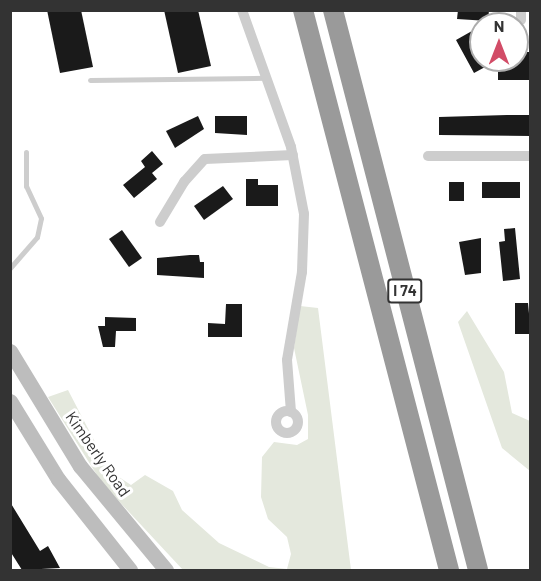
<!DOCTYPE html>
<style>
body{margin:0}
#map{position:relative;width:541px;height:581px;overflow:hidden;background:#fff;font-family:Barlow,sans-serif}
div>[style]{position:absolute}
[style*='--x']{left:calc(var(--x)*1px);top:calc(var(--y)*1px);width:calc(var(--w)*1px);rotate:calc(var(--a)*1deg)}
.green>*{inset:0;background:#e4e8dd}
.building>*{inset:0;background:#1a1a1a}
.service>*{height:5px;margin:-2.5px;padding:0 2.5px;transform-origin:2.5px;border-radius:2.5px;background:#cdcdcd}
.minor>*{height:10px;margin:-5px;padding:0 5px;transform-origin:5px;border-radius:5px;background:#cdcdcd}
.minor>.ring{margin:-5px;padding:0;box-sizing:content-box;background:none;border:10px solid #cdcdcd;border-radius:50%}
.secondary>*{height:15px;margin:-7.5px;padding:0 7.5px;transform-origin:7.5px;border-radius:7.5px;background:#bdbdbd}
.motorway>*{height:20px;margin:-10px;padding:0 10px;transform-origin:10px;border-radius:10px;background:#9a9a9a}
span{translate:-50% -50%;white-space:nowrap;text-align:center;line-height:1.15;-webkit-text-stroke:6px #fff;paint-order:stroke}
.shield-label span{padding:2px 4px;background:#fff;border:2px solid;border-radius:4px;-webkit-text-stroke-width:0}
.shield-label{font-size:15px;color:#333;font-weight:700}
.street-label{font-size:16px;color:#333}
.frame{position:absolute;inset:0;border:12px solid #333;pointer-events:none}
.north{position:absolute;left:469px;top:12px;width:60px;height:60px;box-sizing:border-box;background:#fff;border:2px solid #adadad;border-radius:50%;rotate:0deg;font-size:16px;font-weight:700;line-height:24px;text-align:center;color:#333}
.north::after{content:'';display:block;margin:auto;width:21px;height:27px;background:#d24c67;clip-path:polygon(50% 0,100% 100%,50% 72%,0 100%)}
</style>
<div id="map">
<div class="green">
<div style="clip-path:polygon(300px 306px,318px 308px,351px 570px,183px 570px,102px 483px,48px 397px,68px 390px,110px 471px,131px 485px,145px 475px,173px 491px,182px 510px,219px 543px,269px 567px,287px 569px,291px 554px,287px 537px,268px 519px,261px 497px,262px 457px,274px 442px,297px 445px,308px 439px,308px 415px,294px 348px)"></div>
<div style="clip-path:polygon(467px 311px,504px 372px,512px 413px,530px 421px,530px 471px,502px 448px,458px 322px)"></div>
</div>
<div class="building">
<div style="clip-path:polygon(47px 10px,81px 10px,93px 67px,60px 73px)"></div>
<div style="clip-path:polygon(164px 10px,198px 10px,211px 66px,178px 73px)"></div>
<div style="clip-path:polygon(458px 10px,489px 10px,488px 21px,457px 19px)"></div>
<div style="clip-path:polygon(479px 27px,481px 60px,517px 60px,517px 52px,530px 52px,531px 80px,498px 80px,498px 60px,474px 73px,456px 40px)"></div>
<div style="clip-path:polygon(507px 115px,531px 115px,531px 136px,439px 135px,439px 117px)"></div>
<div style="clip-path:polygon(198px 116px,204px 129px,175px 148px,166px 131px)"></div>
<div style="clip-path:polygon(215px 116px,247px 116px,247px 135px,215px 133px)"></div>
<div style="clip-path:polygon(152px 151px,163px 164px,152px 173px,157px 179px,134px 198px,123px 185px,145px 167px,141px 161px)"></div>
<div style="clip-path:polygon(246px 179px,258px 179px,258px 185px,278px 185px,278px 206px,246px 206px)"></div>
<div style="clip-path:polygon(449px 182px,464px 182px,464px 201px,449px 201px)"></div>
<div style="clip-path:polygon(482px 182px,520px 182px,520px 198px,482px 198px)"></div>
<div style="clip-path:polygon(223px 186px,233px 199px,204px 220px,194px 206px)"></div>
<div style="clip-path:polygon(515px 228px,520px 279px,503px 281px,499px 242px,505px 241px,504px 229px)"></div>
<div style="clip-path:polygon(122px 230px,142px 258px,129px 267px,109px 239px)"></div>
<div style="clip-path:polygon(481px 238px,481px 273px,465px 275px,459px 242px)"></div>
<div style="clip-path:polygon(190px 255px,199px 255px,200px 262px,204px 262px,204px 278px,157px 275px,157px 258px)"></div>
<div style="clip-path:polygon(515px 303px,528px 303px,531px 334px,515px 334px)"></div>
<div style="clip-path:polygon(226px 304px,242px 304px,242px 337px,208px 337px,208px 323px,225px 324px)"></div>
<div style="clip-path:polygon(105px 317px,136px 318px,136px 331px,116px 331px,115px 347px,103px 347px,98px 326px,105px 326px)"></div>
<div style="clip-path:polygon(10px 502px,40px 551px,48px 546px,60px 568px,22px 570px,10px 551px)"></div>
</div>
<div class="service">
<div style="--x:90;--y:80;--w:174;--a:-0.7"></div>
<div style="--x:10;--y:268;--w:41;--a:-48.9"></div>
<div style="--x:37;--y:237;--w:19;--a:-78"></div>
<div style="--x:41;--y:218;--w:35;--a:-115"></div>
<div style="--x:26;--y:186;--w:34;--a:-90"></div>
</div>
<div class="minor">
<div style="--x:242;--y:10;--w:145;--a:70.3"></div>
<div style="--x:291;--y:147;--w:68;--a:79"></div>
<div style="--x:304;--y:214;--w:58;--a:92"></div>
<div style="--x:302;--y:272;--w:89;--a:99.7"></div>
<div style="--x:287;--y:360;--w:52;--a:85.6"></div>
<div style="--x:521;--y:10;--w:10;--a:90"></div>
<div style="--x:428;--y:156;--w:102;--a:0"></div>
<div style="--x:160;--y:222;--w:47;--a:-59"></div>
<div style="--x:184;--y:182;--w:31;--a:-48"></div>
<div style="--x:205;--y:159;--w:88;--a:-2.6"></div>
<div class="ring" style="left:276px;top:411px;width:12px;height:12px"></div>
</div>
<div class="secondary">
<div style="--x:10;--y:351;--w:135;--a:58.7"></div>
<div style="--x:80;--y:466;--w:135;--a:50.4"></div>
<div style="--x:10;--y:401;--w:92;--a:58.4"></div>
<div style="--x:58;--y:479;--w:116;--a:51.6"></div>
</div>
<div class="motorway">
<div style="--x:303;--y:10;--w:579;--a:75.39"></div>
<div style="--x:333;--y:10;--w:578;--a:75.48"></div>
</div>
<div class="shield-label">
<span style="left:405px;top:291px">I 74</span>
</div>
<div class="street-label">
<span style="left:98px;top:454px;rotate:55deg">Kimberly Road</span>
</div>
<div class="frame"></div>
<div class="north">N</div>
</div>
